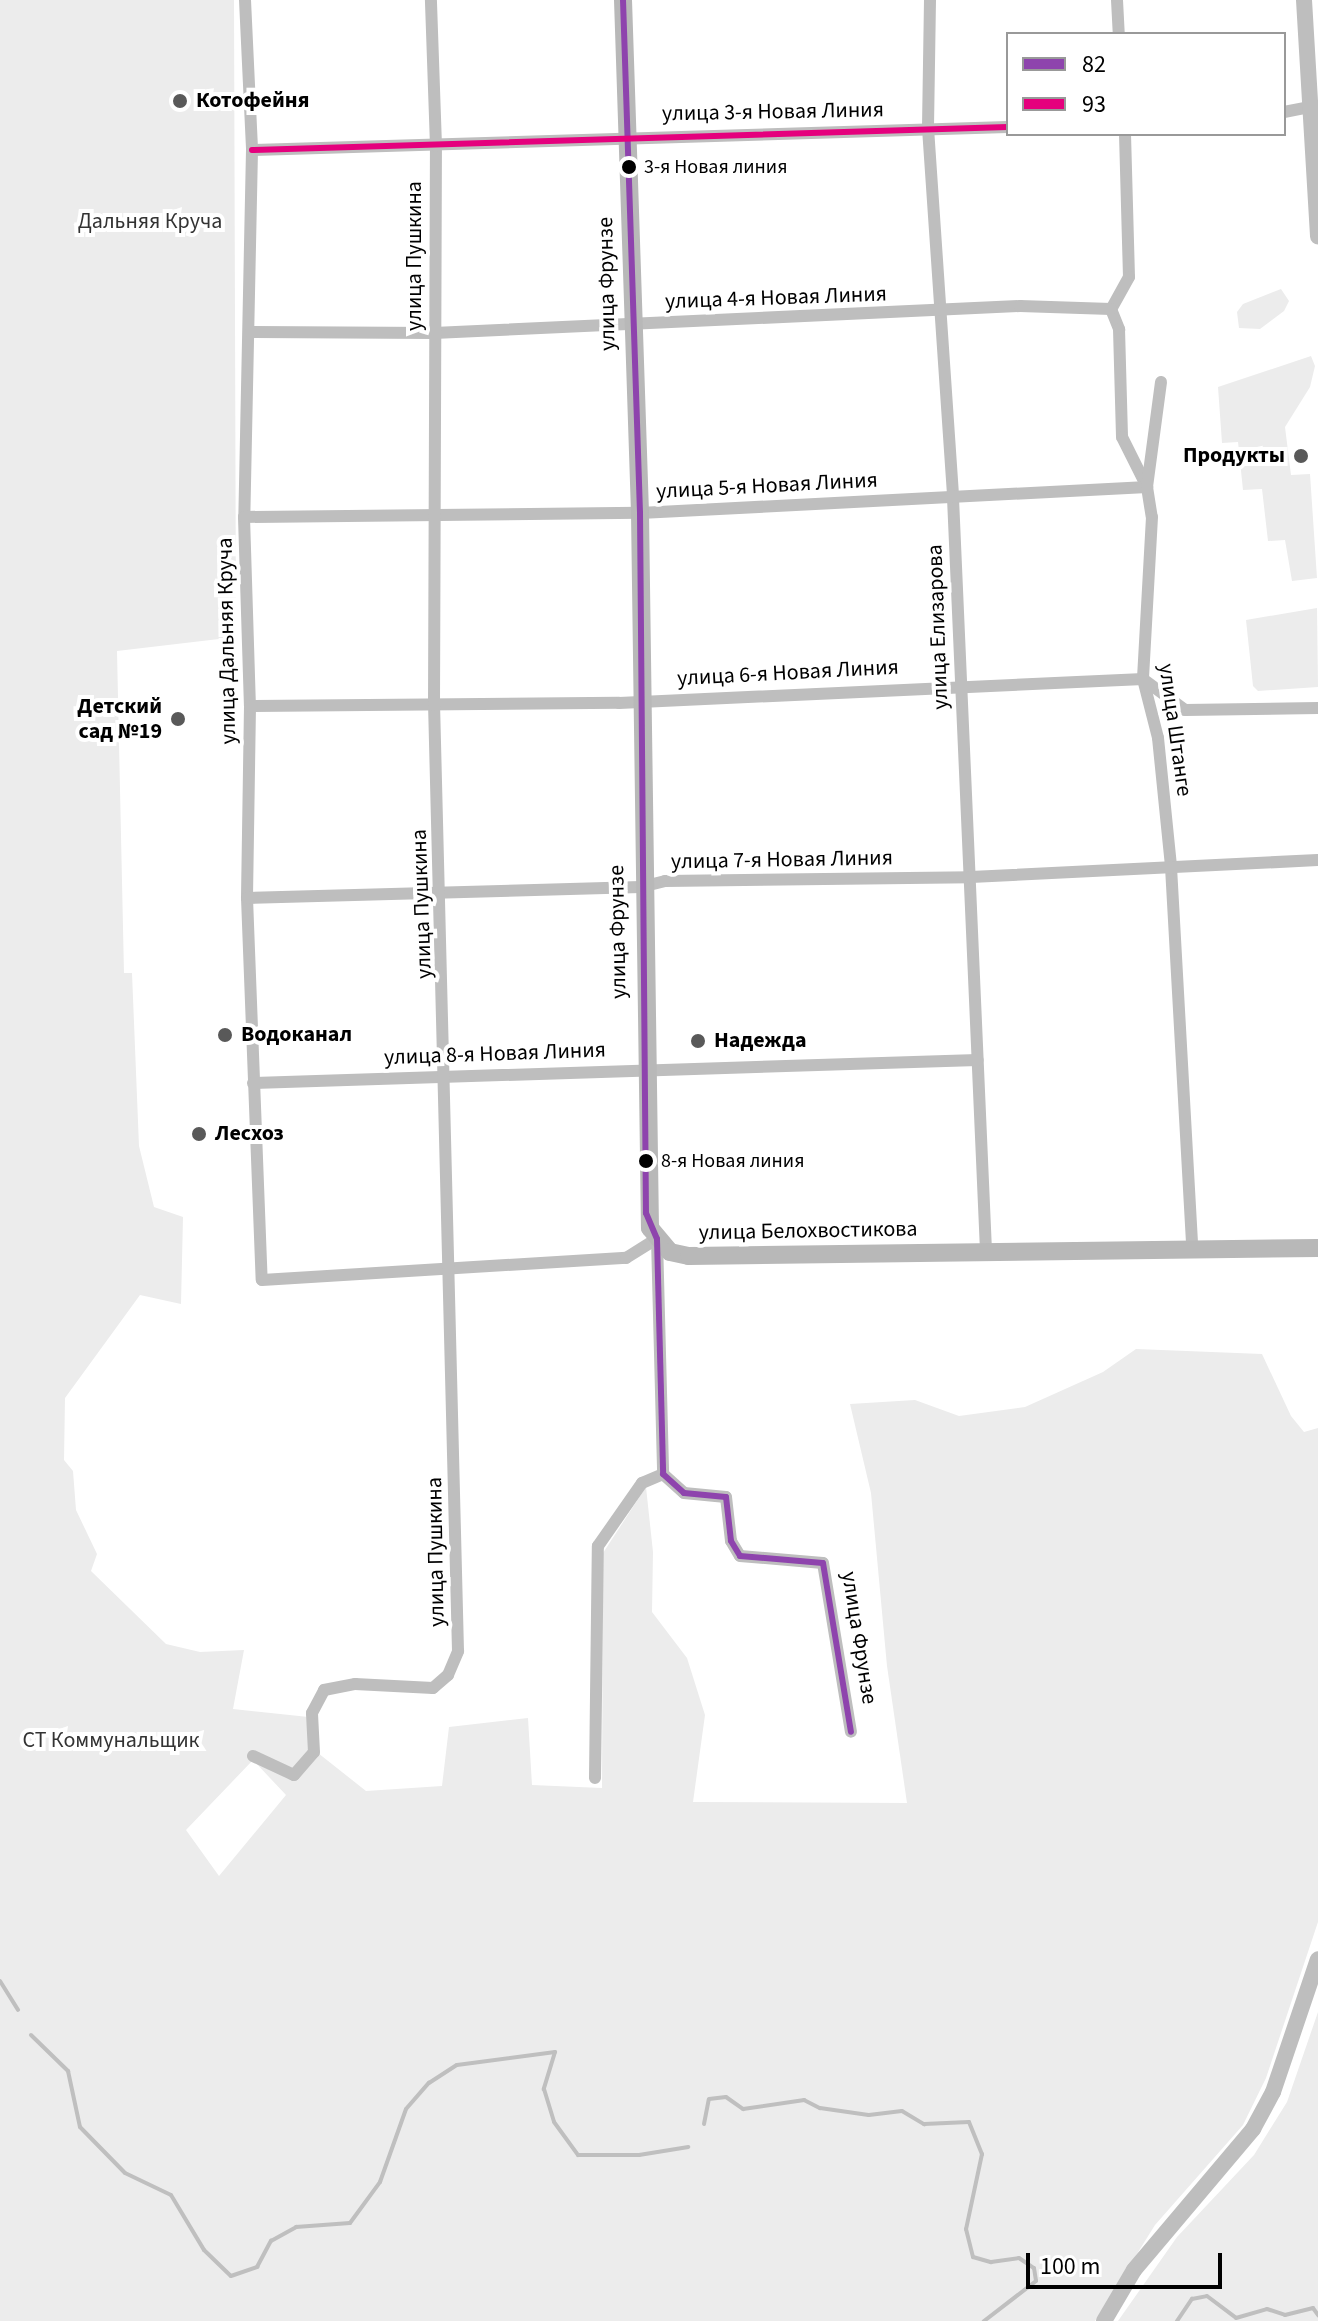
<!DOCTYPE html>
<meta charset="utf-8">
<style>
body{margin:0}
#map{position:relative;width:1318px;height:2321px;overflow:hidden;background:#fff;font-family:"Source Sans 3",sans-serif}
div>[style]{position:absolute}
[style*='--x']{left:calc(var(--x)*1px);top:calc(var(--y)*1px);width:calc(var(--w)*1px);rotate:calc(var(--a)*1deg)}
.green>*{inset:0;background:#ececec}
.stream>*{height:4px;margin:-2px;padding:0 2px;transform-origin:2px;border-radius:2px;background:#bfbfbf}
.minor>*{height:12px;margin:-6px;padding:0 6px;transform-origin:6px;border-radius:6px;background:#bebebe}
.tertiary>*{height:16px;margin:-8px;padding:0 8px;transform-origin:8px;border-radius:8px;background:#bebebe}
.secondary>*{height:18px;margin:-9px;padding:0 9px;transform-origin:9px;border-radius:9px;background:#b8b8b8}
.bus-1>*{height:6px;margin:-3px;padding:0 3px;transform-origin:3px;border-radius:3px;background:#8e44ad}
.bus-2>*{height:6px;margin:-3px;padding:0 3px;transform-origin:3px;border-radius:3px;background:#e5007d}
.dots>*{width:22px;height:22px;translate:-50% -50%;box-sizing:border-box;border:4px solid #fff;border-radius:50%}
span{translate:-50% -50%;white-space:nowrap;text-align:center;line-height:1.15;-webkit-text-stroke:8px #fff;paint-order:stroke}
.bus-label{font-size:20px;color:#000}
.left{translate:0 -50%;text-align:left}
.poi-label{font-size:22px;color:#000;font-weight:700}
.right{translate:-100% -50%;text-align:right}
.street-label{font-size:22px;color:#000}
.park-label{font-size:22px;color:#333}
.legend{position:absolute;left:1006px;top:32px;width:280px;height:104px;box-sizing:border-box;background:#fff;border:2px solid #999;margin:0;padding:10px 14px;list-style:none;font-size:24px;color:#000}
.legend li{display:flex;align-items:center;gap:16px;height:40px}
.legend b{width:40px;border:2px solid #999}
.scale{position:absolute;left:1026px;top:2253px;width:196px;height:36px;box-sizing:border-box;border:4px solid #000;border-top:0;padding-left:10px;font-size:24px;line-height:28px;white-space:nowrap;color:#000;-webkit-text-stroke:6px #fff;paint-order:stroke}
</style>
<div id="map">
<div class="green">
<div style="clip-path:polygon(evenodd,0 0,234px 0,236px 637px,117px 651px,124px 973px,132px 973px,139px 1146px,154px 1207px,183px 1217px,181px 1304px,140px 1295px,65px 1398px,64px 1460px,73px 1471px,76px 1510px,97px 1554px,91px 1571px,166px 1644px,200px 1652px,244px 1650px,233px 1709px,318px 1718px,318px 1753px,366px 1791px,442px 1786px,449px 1727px,528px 1718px,532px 1785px,602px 1788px,603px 1553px,646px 1487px,653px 1552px,652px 1612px,687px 1658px,705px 1715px,693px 1802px,907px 1803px,887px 1666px,871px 1493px,850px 1404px,915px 1400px,959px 1416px,1025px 1407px,1103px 1372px,1136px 1349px,1262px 1354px,1291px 1416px,1304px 1432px,1318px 1428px,1318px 1922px,1266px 2078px,1243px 2125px,1155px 2225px,1095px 2321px,0 2321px,0 0,253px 1760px,286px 1795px,219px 1876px,186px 1830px,253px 1760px)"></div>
<div style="clip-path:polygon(1281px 289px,1289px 301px,1284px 311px,1260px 329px,1239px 328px,1237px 312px,1243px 304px)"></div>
<div style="clip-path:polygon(1311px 356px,1315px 366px,1310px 387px,1285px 427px,1291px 475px,1310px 474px,1317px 578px,1292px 581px,1285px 540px,1268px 541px,1262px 489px,1243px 490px,1238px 442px,1222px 443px,1218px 387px)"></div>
<div style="clip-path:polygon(1317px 608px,1318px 687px,1258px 691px,1253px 686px,1246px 620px)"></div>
<div style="clip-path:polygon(1318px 2012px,1318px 2321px,1118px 2321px,1177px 2237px,1254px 2155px,1287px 2102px)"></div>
</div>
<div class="stream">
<div style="--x:0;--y:1981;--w:34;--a:58"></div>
<div style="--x:31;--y:2035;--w:52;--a:44.2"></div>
<div style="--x:68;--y:2071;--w:57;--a:77.9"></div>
<div style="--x:80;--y:2127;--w:64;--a:45.6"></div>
<div style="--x:125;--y:2173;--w:51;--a:25.6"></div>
<div style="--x:171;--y:2195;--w:64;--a:59"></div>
<div style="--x:204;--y:2250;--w:37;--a:44"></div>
<div style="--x:231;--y:2276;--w:28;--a:-19"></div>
<div style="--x:257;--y:2267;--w:30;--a:-62"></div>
<div style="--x:271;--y:2241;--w:29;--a:-29"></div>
<div style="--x:296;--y:2227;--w:54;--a:-4.2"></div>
<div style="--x:350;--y:2223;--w:51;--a:-53.8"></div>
<div style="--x:380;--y:2182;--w:77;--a:-70.4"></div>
<div style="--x:406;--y:2109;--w:35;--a:-49"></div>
<div style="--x:429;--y:2083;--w:33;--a:-33"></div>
<div style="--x:457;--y:2065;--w:99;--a:-7.6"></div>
<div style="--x:555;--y:2052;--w:39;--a:107"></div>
<div style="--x:544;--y:2089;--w:34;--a:73"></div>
<div style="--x:554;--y:2122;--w:41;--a:54"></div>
<div style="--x:578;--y:2155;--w:61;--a:0"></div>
<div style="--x:639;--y:2155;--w:50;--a:-9.3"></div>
<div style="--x:704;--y:2124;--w:25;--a:-79"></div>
<div style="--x:709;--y:2099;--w:17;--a:-7"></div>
<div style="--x:726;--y:2097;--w:21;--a:35"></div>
<div style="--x:743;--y:2109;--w:62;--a:-8.4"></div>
<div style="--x:804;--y:2100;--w:18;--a:27"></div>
<div style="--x:820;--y:2108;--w:49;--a:8.1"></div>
<div style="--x:869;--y:2115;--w:33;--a:-7"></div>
<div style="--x:902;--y:2111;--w:26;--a:31"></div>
<div style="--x:924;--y:2124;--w:45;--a:-2.5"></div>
<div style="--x:969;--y:2122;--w:35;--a:68"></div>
<div style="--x:982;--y:2154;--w:77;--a:102"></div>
<div style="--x:966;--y:2229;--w:29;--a:76"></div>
<div style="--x:973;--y:2257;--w:19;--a:16"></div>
<div style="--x:991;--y:2262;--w:28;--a:-8"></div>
<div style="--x:1019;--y:2258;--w:18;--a:34"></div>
<div style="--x:1034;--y:2268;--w:13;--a:81"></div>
<div style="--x:1036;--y:2281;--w:66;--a:142.4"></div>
<div style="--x:1177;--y:2321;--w:27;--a:-56"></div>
<div style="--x:1192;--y:2299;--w:15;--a:-11"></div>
<div style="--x:1207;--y:2296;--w:36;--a:37"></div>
<div style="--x:1236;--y:2318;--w:32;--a:-16"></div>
<div style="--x:1267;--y:2309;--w:19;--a:18"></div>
<div style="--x:1285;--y:2315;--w:29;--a:-14"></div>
<div style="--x:1313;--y:2308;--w:9;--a:54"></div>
</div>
<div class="minor">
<div style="--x:245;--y:0;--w:150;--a:87.3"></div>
<div style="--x:252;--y:150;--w:367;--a:91.2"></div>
<div style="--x:244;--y:517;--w:189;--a:88.2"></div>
<div style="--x:250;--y:706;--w:192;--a:90.9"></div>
<div style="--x:247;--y:898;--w:382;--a:87.8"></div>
<div style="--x:262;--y:1280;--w:365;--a:-3.5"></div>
<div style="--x:626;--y:1258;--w:36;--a:-32"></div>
<div style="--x:930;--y:0;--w:128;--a:90.9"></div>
<div style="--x:928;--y:128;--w:371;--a:86.1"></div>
<div style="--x:953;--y:498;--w:755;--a:87.49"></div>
<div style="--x:1117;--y:0;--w:34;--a:87"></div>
<div style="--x:1284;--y:112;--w:32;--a:-11"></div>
<div style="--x:1125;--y:134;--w:143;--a:88.4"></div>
<div style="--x:1129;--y:277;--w:37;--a:119"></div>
<div style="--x:1111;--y:309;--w:22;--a:68"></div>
<div style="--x:1119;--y:329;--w:108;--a:88.4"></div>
<div style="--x:1122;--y:437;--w:56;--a:63.4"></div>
<div style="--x:1147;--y:487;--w:30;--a:81"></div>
<div style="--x:1152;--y:517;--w:162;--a:93.2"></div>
<div style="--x:1143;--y:679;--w:61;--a:75.7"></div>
<div style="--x:1158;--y:738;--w:130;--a:84.2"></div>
<div style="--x:1171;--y:867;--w:382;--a:86.8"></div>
<div style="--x:252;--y:150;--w:756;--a:-1.74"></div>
<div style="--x:251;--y:332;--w:183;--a:0.3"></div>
<div style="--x:434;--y:333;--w:587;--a:-2.64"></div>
<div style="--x:1020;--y:306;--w:91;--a:1.9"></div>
<div style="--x:244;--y:517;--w:396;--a:-0.6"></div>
<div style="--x:640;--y:513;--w:508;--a:-2.94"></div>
<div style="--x:1147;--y:487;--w:106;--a:-82.4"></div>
<div style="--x:250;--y:706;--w:369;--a:-0.5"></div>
<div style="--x:619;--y:703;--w:525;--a:-2.62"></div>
<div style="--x:1143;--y:679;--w:52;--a:36.4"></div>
<div style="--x:1185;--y:710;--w:133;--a:-0.9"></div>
<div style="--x:247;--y:898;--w:394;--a:-1.6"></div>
<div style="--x:641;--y:887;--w:25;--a:-14"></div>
<div style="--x:665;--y:881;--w:306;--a:-0.7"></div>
<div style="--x:971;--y:877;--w:347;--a:-2.8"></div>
<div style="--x:253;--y:1083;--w:725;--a:-1.82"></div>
<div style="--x:657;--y:1239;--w:235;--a:88.5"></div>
<div style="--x:663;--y:1474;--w:28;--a:42"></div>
<div style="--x:684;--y:1493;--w:42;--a:5.4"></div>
<div style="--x:726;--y:1497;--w:44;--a:83.5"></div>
<div style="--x:731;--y:1541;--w:17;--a:59"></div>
<div style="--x:740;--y:1556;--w:83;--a:4.8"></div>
<div style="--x:823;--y:1563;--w:171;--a:80.6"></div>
<div style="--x:253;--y:1756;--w:45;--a:24.9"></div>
<div style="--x:294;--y:1775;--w:30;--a:-49"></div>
<div style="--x:314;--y:1752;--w:39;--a:-93"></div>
<div style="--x:312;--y:1713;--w:26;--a:-62"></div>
<div style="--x:324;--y:1690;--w:32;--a:-11"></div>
<div style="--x:355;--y:1684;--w:78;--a:2.9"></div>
<div style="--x:433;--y:1688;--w:20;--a:-41"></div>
<div style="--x:448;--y:1675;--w:26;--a:-67"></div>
<div style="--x:458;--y:1651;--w:946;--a:-91.45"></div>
<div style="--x:434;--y:705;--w:559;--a:-89.8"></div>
<div style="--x:436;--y:146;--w:146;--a:-92"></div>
<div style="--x:595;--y:1778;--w:232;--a:-89.3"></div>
<div style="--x:598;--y:1546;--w:77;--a:-55.1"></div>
<div style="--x:642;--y:1483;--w:23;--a:-23"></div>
</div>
<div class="tertiary">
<div style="--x:1304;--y:0;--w:237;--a:86.6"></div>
<div style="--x:1104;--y:2321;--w:59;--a:-59.5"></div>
<div style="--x:1134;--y:2270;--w:185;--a:-49.8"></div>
<div style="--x:1253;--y:2129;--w:42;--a:-61.6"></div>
<div style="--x:1273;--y:2092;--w:140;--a:-71.3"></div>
</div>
<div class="secondary">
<div style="--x:623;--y:0;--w:513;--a:88.1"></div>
<div style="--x:640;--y:513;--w:715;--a:89.2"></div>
<div style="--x:650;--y:1228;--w:31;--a:50"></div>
<div style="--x:670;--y:1252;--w:19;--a:12"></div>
<div style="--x:689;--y:1256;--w:629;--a:-0.73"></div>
</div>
<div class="bus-1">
<div style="--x:623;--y:0;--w:513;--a:88.1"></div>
<div style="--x:640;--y:513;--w:700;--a:89.51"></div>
<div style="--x:646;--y:1213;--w:28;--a:67"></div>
<div style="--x:657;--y:1239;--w:235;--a:88.5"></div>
<div style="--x:663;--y:1474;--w:28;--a:42"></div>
<div style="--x:684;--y:1493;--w:42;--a:5.4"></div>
<div style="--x:726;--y:1497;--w:44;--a:83.5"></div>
<div style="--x:731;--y:1541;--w:17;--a:59"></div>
<div style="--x:740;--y:1556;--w:83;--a:4.8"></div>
<div style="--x:823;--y:1563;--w:171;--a:80.6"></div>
</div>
<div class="bus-2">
<div style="--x:252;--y:150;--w:756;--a:-1.74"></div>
</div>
<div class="dots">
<div style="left:180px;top:101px;background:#595959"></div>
<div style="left:629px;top:167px;background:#000"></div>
<div style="left:1301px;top:456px;background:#595959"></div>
<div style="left:178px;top:719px;background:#595959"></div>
<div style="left:225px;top:1035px;background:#595959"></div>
<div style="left:698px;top:1041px;background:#595959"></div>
<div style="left:199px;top:1134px;background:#595959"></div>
<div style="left:646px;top:1161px;background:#000"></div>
</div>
<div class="bus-label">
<span class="left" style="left:644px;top:167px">3-я Новая линия</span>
<span class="left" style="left:661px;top:1161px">8-я Новая линия</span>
</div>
<div class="poi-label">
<span class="left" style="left:196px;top:101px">Котофейня</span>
<span class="right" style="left:1285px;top:456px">Продукты</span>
<span class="right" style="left:162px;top:719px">Детский<br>сад №19</span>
<span class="left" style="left:241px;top:1035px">Водоканал</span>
<span class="left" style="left:714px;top:1041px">Надежда</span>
<span class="left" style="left:215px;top:1134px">Лесхоз</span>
</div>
<div class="street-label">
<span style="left:773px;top:112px;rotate:-1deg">улица 3-я Новая Линия</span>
<span style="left:415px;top:256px;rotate:-90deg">улица Пушкина</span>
<span style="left:607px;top:284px;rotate:-91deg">улица Фрунзе</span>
<span style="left:776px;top:298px;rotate:-2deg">улица 4-я Новая Линия</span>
<span style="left:767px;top:486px;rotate:-3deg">улица 5-я Новая Линия</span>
<span style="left:938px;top:627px;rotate:-92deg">улица Елизарова</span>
<span style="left:227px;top:641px;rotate:-91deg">улица Дальняя Круча</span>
<span style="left:788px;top:673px;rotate:-3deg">улица 6-я Новая Линия</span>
<span style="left:1175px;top:730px;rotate:82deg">улица Штанге</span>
<span style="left:782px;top:860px;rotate:-1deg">улица 7-я Новая Линия</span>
<span style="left:422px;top:904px;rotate:-92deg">улица Пушкина</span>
<span style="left:618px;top:932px;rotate:-91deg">улица Фрунзе</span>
<span style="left:495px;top:1054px;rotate:-2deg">улица 8-я Новая Линия</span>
<span style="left:808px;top:1231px;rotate:-1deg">улица Белохвостикова</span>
<span style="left:436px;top:1552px;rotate:-91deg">улица Пушкина</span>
<span style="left:859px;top:1638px;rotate:81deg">улица Фрунзе</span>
</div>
<div class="park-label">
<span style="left:150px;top:222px">Дальняя Круча</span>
<span style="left:111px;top:1741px">СТ Коммунальщик</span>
</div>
<ul class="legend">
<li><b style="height:10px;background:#8e44ad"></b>82</li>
<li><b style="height:10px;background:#e5007d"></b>93</li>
</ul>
<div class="scale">100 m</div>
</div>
